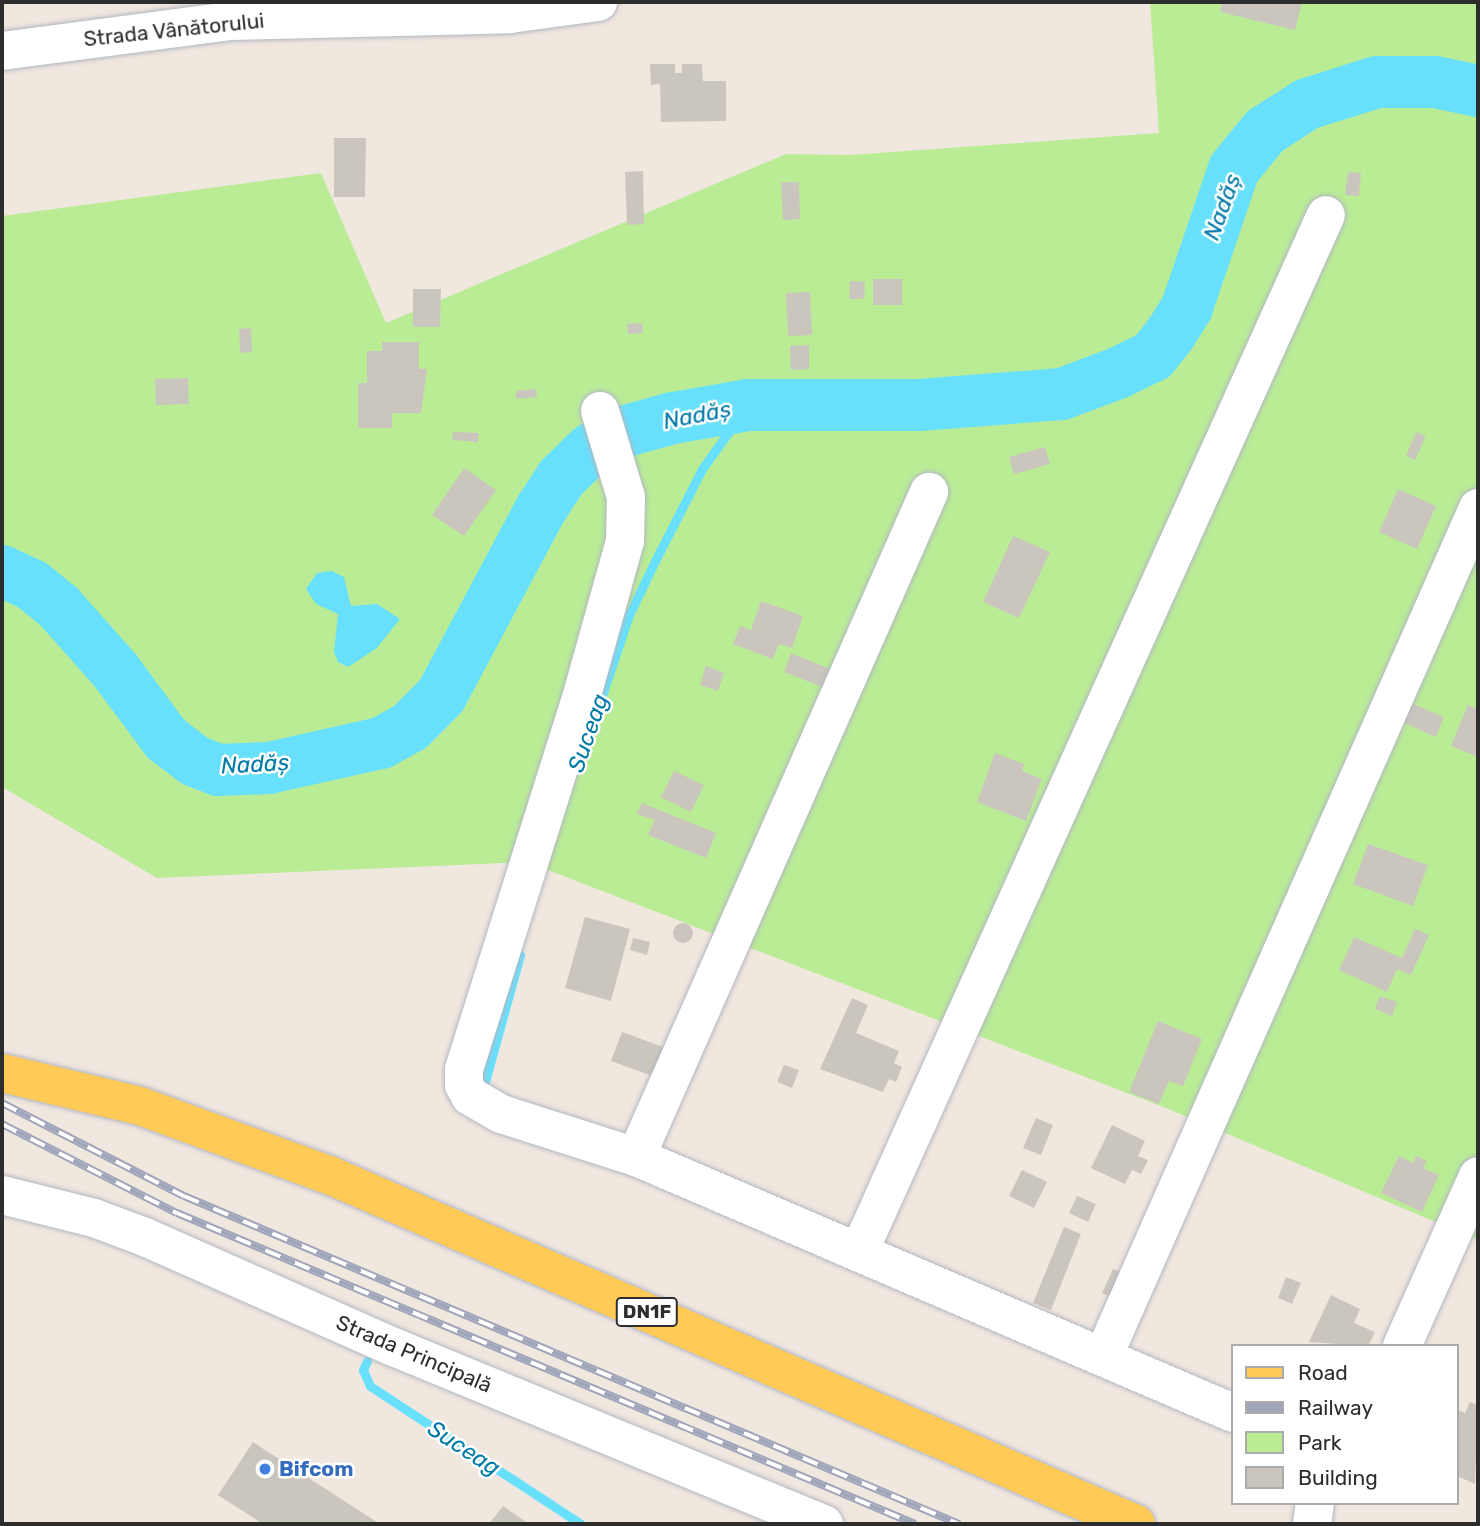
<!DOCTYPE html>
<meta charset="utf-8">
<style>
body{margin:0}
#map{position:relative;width:1480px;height:1526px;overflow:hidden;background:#f0e7df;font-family:Rubik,sans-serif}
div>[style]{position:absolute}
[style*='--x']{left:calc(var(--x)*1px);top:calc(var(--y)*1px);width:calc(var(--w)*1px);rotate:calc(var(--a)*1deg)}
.green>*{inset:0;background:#baec96}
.water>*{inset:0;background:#68e0fc}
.stream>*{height:9px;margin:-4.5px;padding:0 4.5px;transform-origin:4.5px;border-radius:4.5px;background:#68e0fc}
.river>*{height:52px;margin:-26px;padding:0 26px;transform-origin:26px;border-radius:26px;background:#68e0fc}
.building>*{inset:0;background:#cbc6bd}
.round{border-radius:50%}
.roads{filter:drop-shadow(0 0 2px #b3b7c2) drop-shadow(0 0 2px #b3b7c2)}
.minor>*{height:38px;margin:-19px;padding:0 19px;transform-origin:19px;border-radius:19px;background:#fff}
.major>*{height:38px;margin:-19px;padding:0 19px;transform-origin:19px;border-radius:19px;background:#ffca55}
.rail>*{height:8px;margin-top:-4px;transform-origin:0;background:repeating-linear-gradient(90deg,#fff 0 16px,#a0a6ba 0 32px);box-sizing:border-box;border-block:2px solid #a0a6ba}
.dots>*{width:19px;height:19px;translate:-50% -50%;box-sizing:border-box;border:4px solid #fff;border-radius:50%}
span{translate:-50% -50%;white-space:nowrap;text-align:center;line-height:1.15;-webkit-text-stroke:5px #fff;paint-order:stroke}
.shield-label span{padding:2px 5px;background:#fff;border:2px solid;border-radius:5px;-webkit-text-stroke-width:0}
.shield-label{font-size:19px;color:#2d2d2d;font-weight:700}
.street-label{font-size:21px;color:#2d2d2d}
.shop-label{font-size:21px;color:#366cbe;font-weight:700}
.left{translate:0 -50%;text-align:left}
.water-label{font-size:23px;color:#017aa7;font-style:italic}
.frame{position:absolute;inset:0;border:4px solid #2d2d2d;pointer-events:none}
.legend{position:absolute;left:1231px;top:1344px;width:228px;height:161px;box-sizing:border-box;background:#fff;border:2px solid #ababab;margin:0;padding:9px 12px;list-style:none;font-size:21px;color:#2d2d2d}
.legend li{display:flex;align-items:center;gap:14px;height:35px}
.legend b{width:35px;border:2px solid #ababab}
</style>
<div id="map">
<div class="green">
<div style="clip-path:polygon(1150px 2px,1478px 2px,1478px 1240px,1166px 1108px,527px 862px,157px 878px,2px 787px,2px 216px,321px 173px,386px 323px,786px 154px,850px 155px,1159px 133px)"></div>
</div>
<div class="water">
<div style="clip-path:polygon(332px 571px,344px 577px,351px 606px,377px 604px,400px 619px,377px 648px,348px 667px,338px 662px,334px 652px,338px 614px,316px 604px,306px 589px,317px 573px)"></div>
</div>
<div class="stream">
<div style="--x:592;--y:725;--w:116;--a:-71.4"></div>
<div style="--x:629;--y:615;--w:60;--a:-64.3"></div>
<div style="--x:655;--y:561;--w:103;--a:-62.9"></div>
<div style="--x:702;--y:469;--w:79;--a:-54.3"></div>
<div style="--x:484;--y:1085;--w:135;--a:-74.5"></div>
<div style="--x:367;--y:1361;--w:10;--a:114"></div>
<div style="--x:363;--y:1370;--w:17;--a:66"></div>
<div style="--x:370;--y:1386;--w:252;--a:33.2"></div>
</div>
<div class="river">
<div style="--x:2;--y:571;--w:33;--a:25"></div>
<div style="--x:32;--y:585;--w:35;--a:39"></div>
<div style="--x:59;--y:607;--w:84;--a:48.4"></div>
<div style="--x:115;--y:670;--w:86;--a:53.5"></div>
<div style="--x:166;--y:739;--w:36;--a:37"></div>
<div style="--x:195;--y:761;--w:25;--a:21"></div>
<div style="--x:218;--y:770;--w:51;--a:-2.2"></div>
<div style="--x:269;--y:768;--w:115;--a:-12.6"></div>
<div style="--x:381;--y:743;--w:33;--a:-29"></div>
<div style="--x:410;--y:727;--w:44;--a:-45"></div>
<div style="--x:441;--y:696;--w:212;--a:-61.9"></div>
<div style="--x:541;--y:509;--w:37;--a:-57"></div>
<div style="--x:561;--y:478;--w:42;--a:-44"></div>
<div style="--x:591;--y:449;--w:39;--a:-27"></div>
<div style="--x:626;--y:431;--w:49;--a:-15.5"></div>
<div style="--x:673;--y:418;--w:76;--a:-9.8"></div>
<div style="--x:748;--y:405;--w:171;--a:0"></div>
<div style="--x:919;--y:405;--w:143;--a:-4.4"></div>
<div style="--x:1062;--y:394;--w:60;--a:-20.6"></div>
<div style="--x:1118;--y:373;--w:39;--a:-26"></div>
<div style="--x:1153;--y:356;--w:29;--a:-52"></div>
<div style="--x:1171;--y:333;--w:31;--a:-58"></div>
<div style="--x:1187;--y:307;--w:146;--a:-71.2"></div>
<div style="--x:1234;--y:169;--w:49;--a:-50.8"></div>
<div style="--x:1265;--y:131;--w:50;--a:-32.7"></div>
<div style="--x:1307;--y:104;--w:73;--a:-17.4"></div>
<div style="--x:1377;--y:82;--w:58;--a:0"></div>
<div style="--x:1435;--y:82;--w:44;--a:11.8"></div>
</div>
<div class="building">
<div style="clip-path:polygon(1222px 2px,1302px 2px,1295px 30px,1220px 12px)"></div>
<div style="clip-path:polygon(650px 64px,675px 64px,675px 73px,682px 73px,682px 64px,702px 64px,703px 81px,726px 81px,726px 121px,661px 122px,660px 84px,651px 85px)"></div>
<div style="clip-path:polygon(334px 138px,366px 138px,365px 197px,334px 197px)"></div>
<div style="clip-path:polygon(643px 171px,644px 224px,627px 225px,625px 172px)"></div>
<div style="clip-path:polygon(1348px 172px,1361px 173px,1359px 196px,1345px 195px)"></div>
<div style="clip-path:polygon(781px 182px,799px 182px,800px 219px,783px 220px)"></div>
<div style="clip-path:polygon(873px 279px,902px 279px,902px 305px,873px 305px)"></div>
<div style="clip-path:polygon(850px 281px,865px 282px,864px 299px,849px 299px)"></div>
<div style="clip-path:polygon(413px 289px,441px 289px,440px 327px,413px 327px)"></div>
<div style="clip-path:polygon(810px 292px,812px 335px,788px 336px,786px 293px)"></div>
<div style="clip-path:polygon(642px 323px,643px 333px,628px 334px,627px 324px)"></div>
<div style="clip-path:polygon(251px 328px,252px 352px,240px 353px,239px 329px)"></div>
<div style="clip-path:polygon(382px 342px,419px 342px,419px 369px,427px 369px,421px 413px,392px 413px,392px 428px,358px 428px,358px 383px,367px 383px,367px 351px,382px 351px)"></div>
<div style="clip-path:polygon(809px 345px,809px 369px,791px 370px,790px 346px)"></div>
<div style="clip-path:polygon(188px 378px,189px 404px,156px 405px,155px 379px)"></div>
<div style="clip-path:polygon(536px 389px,537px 397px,516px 399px,516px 391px)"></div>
<div style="clip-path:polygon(453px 432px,479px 433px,478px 442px,452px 440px)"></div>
<div style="clip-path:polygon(1416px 432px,1426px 436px,1415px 460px,1406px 456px)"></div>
<div style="clip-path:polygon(1045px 447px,1050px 464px,1014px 474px,1009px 457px)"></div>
<div style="clip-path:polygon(464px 468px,496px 490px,464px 536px,432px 515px)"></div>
<div style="clip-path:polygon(1398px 489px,1436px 506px,1417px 549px,1379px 532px)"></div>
<div style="clip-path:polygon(1013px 536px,1050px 552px,1019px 618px,983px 602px)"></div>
<div style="clip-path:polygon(761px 601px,803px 616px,792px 648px,779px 644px,773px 659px,733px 644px,740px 626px,751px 630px)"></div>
<div style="clip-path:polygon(791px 653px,837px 672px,830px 690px,784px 672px)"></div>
<div style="clip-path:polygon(706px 666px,724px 673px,718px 691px,700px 685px)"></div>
<div style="clip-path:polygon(1411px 703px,1444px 717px,1436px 737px,1402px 722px)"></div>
<div style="clip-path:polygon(1468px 705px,1478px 709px,1478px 757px,1451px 746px)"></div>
<div style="clip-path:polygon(995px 753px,1024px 764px,1022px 771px,1042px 779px,1026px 821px,977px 802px)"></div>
<div style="clip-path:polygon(674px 771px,704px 785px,691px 812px,661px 797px)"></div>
<div style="clip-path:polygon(642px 803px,716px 833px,706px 858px,648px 835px,655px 820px,637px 814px)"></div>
<div style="clip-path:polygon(1368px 844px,1428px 865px,1413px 906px,1353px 884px)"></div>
<div style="clip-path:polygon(585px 917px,630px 929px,611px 1001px,565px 988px)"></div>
<div class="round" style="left:673px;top:923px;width:20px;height:20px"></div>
<div style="clip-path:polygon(1415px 929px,1429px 935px,1411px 975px,1397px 969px,1387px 992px,1339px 970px,1354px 937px,1402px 958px)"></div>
<div style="clip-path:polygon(633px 938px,650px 942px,647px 955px,630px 950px)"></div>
<div style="clip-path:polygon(1380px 996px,1397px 1002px,1392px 1016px,1375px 1009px)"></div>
<div style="clip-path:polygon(852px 998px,868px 1005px,856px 1033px,899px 1051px,894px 1063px,902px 1067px,896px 1082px,889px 1079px,883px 1092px,820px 1069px)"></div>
<div style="clip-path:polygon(1158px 1021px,1202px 1039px,1183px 1086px,1169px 1081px,1159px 1104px,1129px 1092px)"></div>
<div style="clip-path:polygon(622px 1032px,666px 1048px,655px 1077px,611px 1061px)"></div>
<div style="clip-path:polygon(784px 1065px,799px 1070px,792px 1088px,777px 1082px)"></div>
<div style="clip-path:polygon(1036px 1118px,1053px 1125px,1041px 1155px,1023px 1148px)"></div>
<div style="clip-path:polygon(1112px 1125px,1145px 1141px,1138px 1156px,1148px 1160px,1141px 1174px,1132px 1170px,1125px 1184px,1091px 1168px)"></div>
<div style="clip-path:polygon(1399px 1156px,1413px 1163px,1416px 1156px,1427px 1161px,1423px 1168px,1439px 1175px,1422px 1212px,1381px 1193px)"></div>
<div style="clip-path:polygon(1022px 1170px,1047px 1182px,1034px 1208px,1009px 1196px)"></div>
<div style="clip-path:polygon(1077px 1196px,1096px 1204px,1088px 1222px,1069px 1213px)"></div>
<div style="clip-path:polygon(1064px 1227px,1081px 1234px,1051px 1310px,1033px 1303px)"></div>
<div style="clip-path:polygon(1113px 1269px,1128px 1275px,1117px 1299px,1102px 1293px)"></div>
<div style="clip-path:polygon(1286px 1277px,1301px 1283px,1292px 1304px,1278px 1298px)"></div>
<div style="clip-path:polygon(1331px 1295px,1360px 1309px,1354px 1323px,1375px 1332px,1368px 1346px,1309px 1342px)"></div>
<div style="clip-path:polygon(1470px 1402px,1478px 1405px,1475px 1484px,1457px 1476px,1457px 1409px,1465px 1413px)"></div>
<div style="clip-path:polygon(253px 1442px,380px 1524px,263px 1524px,218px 1495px)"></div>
<div style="clip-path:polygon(503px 1506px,529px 1524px,489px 1524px)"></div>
</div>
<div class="roads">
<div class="minor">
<div style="--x:2;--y:51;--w:231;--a:-7.5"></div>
<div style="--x:231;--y:21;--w:279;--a:-1.4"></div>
<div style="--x:510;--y:14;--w:89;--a:-7.8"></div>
<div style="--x:600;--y:411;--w:90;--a:73.2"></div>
<div style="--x:626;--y:497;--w:44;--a:91.3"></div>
<div style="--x:625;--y:541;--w:160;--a:105.6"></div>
<div style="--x:582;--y:695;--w:392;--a:107.5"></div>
<div style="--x:464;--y:1069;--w:16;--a:90"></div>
<div style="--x:464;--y:1085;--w:13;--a:61"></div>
<div style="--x:470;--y:1096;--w:36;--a:30"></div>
<div style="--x:501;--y:1114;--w:142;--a:17.7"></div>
<div style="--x:636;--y:1157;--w:650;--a:23.21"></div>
<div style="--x:636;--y:1157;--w:727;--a:-66.22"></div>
<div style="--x:2;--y:1195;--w:95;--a:14"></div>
<div style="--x:94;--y:1218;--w:54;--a:20.4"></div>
<div style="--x:145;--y:1237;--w:274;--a:23.9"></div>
<div style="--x:396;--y:1348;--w:463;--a:22.4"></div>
<div style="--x:859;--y:1252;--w:1137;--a:-65.76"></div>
<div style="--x:1402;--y:1346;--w:186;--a:-65.9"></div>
<div style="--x:1103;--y:1357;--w:928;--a:-66.17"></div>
<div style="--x:1312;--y:1524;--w:21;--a:-82"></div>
</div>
<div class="major">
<div style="--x:2;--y:1073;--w:142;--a:13.4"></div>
<div style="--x:140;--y:1106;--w:201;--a:20.1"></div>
<div style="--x:329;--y:1175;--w:879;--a:23.39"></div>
</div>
</div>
<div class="rail">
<div style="--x:2;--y:1103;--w:204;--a:27.1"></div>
<div style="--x:184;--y:1196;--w:842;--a:22.94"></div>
<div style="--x:2;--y:1124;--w:196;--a:27"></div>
<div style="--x:177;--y:1213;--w:801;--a:22.85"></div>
</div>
<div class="dots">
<div style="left:265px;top:1469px;background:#3f7fe0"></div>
</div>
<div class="shield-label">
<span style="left:647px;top:1312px">DN1F</span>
</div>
<div class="street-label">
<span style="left:174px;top:30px;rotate:-6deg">Strada Vânătorului</span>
<span style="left:414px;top:1354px;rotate:23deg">Strada Principală</span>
</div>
<div class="shop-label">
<span class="left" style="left:279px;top:1469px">Bifcom</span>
</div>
<div class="water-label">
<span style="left:1222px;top:207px;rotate:-70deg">Nadăș</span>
<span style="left:697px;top:415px;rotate:-11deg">Nadăș</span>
<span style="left:588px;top:733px;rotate:-71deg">Suceag</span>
<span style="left:255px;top:764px;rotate:-3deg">Nadăș</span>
<span style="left:464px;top:1448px;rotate:33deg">Suceag</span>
</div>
<div class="frame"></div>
<ul class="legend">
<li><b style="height:9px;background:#ffca55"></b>Road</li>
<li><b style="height:9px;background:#a0a6ba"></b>Railway</li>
<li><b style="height:19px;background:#baec96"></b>Park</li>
<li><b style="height:19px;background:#cbc6bd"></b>Building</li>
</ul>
</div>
